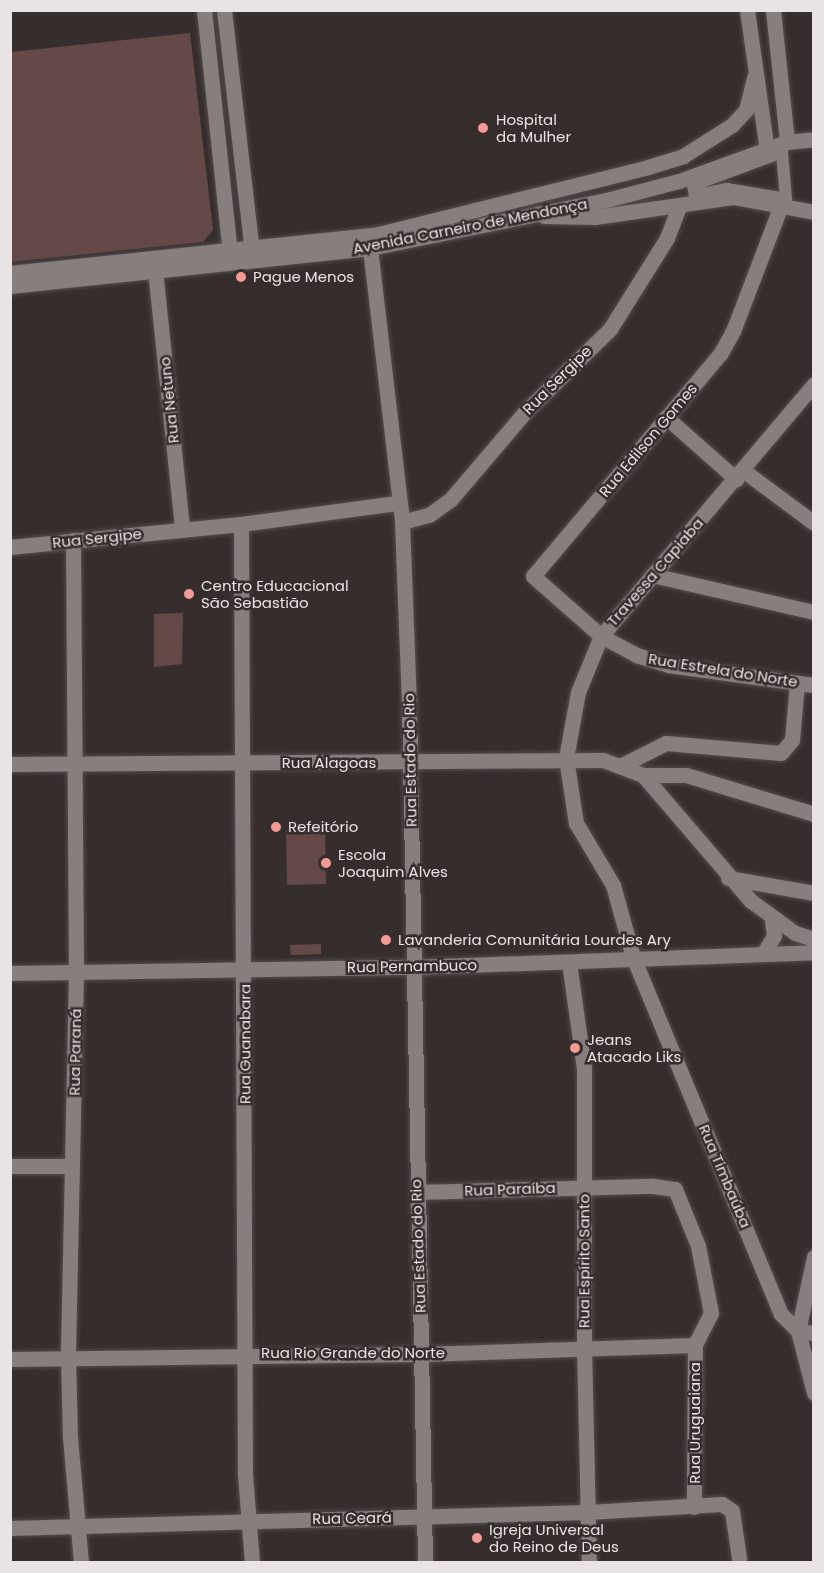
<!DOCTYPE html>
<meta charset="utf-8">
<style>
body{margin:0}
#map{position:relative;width:824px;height:1573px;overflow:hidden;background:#352e2d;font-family:Poppins,sans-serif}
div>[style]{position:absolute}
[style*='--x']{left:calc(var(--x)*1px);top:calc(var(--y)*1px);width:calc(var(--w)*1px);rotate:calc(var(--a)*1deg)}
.green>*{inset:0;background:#644948}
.roads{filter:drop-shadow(0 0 2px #524c4b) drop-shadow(0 0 2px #524c4b)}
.pedestrian>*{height:12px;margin:-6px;padding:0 6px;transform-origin:6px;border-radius:6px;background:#877e7e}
.minor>*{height:15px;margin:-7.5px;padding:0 7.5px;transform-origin:7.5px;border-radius:7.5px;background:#877e7e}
.tertiary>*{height:15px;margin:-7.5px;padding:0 7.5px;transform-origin:7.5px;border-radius:7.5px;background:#877e7e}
.secondary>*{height:15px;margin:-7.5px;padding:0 7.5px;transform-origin:7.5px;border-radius:7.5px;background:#877e7e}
.dots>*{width:16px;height:16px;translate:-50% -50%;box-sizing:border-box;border:3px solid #352e2d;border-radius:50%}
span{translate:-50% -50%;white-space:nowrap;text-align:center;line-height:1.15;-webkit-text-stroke:5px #352e2d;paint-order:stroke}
.poi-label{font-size:15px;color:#e9e4e3}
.left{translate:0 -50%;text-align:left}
.street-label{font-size:15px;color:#e9e4e3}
.frame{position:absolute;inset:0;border:12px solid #e9e4e3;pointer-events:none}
</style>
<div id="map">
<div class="green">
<div style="clip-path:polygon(190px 33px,213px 230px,203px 242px,11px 262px,11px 52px)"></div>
<div style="clip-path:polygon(183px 613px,182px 664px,154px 667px,154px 614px)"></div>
<div style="clip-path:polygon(325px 829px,326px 884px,287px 885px,286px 830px)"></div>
<div style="clip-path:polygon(321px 944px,321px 954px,291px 955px,290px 945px)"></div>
</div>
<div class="roads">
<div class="pedestrian">
<div style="--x:782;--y:152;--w:47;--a:85.1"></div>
<div style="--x:786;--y:199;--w:60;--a:-170.4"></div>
<div style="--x:727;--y:189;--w:33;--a:169"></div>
<div style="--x:695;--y:195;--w:10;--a:-101"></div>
<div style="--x:693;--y:185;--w:95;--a:-20.3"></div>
</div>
<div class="minor">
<div style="--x:204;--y:10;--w:252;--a:83.9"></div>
<div style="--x:224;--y:10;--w:252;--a:83.4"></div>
<div style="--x:780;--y:208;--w:132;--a:110.9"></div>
<div style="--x:733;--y:331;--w:26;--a:119"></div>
<div style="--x:720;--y:354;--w:290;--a:130.1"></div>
<div style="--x:533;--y:576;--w:91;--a:41.4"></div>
<div style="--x:601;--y:636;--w:40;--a:28"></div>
<div style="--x:636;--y:655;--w:34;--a:17"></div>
<div style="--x:668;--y:665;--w:147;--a:7.8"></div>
<div style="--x:544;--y:216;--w:51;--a:1.1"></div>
<div style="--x:595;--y:217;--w:139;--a:-8.2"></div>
<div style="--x:733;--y:197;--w:82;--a:10.5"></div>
<div style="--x:370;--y:248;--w:276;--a:83.3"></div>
<div style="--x:402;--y:522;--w:183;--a:87.8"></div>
<div style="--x:409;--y:705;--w:857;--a:88.93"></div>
<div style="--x:155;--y:270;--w:260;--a:84"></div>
<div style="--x:814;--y:384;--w:330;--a:130.2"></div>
<div style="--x:601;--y:636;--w:61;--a:112.3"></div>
<div style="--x:578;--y:692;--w:67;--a:100.3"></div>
<div style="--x:566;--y:758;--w:66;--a:81.3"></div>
<div style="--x:576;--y:823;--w:72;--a:59.2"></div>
<div style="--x:613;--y:885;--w:75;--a:74.5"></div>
<div style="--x:633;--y:957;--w:386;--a:67.5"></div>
<div style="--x:781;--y:1314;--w:24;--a:45"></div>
<div style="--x:798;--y:1331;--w:64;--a:75.5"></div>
<div style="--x:666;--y:417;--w:94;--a:41.5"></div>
<div style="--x:744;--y:471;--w:87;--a:36.6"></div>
<div style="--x:402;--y:522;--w:28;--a:-15"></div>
<div style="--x:429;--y:515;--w:27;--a:-36"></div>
<div style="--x:451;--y:499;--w:114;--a:-49.6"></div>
<div style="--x:525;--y:412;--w:119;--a:-44.3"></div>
<div style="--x:610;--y:329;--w:107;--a:-57.9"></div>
<div style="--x:667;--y:238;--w:34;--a:-69"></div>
<div style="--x:241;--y:524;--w:950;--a:89.76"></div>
<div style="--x:245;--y:1474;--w:88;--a:85.5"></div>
<div style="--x:73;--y:540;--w:432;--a:89.6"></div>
<div style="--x:76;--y:972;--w:384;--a:91.2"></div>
<div style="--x:68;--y:1356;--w:81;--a:88.6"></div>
<div style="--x:70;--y:1437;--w:125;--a:85"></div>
<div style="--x:10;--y:547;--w:232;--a:-5.7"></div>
<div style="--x:241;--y:524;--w:157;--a:-7.7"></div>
<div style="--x:652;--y:575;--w:166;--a:12.9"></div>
<div style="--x:622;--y:765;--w:49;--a:-26.6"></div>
<div style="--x:666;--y:743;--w:115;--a:5"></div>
<div style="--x:781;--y:753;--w:17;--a:-50"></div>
<div style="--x:792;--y:740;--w:57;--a:-85"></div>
<div style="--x:643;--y:775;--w:43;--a:0"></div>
<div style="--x:686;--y:775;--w:134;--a:16.9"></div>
<div style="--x:728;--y:878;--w:87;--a:9.9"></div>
<div style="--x:569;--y:962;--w:108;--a:82"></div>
<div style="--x:584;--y:1069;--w:278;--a:90"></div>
<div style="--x:584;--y:1347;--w:215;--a:88.7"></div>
<div style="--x:10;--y:1166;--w:62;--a:0"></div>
<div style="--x:417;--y:1192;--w:236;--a:-1.5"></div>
<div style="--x:653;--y:1186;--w:22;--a:8"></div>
<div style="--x:675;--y:1189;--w:61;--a:68"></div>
<div style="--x:698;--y:1246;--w:68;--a:79"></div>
<div style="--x:711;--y:1313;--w:36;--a:117"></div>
<div style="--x:695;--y:1345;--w:162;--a:90.4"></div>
<div style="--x:798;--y:1331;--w:76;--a:-77.8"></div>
<div style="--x:798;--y:1331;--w:16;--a:7"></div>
<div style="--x:10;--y:1359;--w:412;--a:-0.7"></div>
<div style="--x:422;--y:1354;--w:273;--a:-1.9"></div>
<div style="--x:10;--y:1528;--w:578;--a:-1.59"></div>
<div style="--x:588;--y:1512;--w:134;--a:-3.4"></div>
<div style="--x:722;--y:1504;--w:12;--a:35"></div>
<div style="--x:732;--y:1511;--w:48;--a:81.5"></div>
</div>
<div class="tertiary">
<div style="--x:773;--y:10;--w:133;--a:83.9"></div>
<div style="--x:10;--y:764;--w:593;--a:-0.39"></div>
<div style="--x:603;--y:760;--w:43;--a:20.6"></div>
<div style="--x:643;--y:775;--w:166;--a:49.4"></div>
<div style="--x:751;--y:901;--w:54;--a:36"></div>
<div style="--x:795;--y:933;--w:20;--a:18"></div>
<div style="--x:763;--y:954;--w:21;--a:-59"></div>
<div style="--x:774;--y:936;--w:17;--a:-97"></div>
<div style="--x:10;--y:973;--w:403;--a:-0.9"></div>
<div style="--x:413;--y:967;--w:401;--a:-2.1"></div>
</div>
<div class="secondary">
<div style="--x:747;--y:10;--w:141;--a:81.9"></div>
<div style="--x:10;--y:273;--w:370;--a:-6"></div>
<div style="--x:378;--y:234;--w:278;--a:-13.9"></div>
<div style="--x:648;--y:167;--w:37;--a:-17"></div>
<div style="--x:683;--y:156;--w:58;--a:-32.3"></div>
<div style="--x:732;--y:125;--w:21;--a:-47"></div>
<div style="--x:746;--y:110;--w:34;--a:-76"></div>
<div style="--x:10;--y:286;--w:362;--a:-6"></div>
<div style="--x:370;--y:248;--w:245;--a:-11.5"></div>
<div style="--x:610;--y:199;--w:71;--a:-14.6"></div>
<div style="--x:679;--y:181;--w:115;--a:-19.9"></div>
<div style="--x:787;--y:142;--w:27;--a:-6"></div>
</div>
</div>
<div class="dots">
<div style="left:483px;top:128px;background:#f59b97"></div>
<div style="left:241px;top:277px;background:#f59b97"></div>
<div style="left:189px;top:594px;background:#f59b97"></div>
<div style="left:276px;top:827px;background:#f59b97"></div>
<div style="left:326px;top:863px;background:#f59b97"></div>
<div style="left:386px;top:940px;background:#f59b97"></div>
<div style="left:575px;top:1048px;background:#f59b97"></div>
<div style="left:477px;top:1538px;background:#f59b97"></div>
</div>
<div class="poi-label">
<span class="left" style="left:496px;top:128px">Hospital<br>da Mulher</span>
<span class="left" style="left:253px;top:277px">Pague Menos</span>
<span class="left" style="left:201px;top:594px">Centro Educacional<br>São Sebastião</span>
<span class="left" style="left:288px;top:827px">Refeitório</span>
<span class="left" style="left:338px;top:863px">Escola<br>Joaquim Alves</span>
<span class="left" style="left:398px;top:940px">Lavanderia Comunitária Lourdes Ary</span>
<span class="left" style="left:587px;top:1048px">Jeans<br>Atacado Liks</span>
<span class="left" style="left:489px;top:1538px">Igreja Universal<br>do Reino de Deus</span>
</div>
<div class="street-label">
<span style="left:470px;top:226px;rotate:-11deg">Avenida Carneiro de Mendonça</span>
<span style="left:557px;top:380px;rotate:-45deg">Rua Sergipe</span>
<span style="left:169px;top:400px;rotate:-96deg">Rua Netuno</span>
<span style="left:648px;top:440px;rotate:-50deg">Rua Edilson Gomes</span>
<span style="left:97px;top:538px;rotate:-6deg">Rua Sergipe</span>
<span style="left:655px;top:572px;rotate:-49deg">Travessa Capiaba</span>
<span style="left:723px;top:670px;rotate:9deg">Rua Estrela do Norte</span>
<span style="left:410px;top:760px;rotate:-91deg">Rua Estado do Rio</span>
<span style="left:329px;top:763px">Rua Alagoas</span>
<span style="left:412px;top:966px;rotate:-1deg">Rua Pernambuco</span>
<span style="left:245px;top:1044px;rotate:-90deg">Rua Guanabara</span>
<span style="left:75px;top:1052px;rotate:-89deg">Rua Paraná</span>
<span style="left:725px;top:1176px;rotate:67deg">Rua Timbaúba</span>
<span style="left:510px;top:1189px;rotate:-2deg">Rua Paraíba</span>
<span style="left:418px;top:1246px;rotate:-92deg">Rua Estado do Rio</span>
<span style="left:584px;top:1261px;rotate:-90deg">Rua Espírito Santo</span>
<span style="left:353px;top:1353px">Rua Rio Grande do Norte</span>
<span style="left:695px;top:1423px;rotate:-90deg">Rua Uruguaiana</span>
<span style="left:352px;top:1518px;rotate:-1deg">Rua Ceará</span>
</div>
<div class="frame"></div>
</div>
